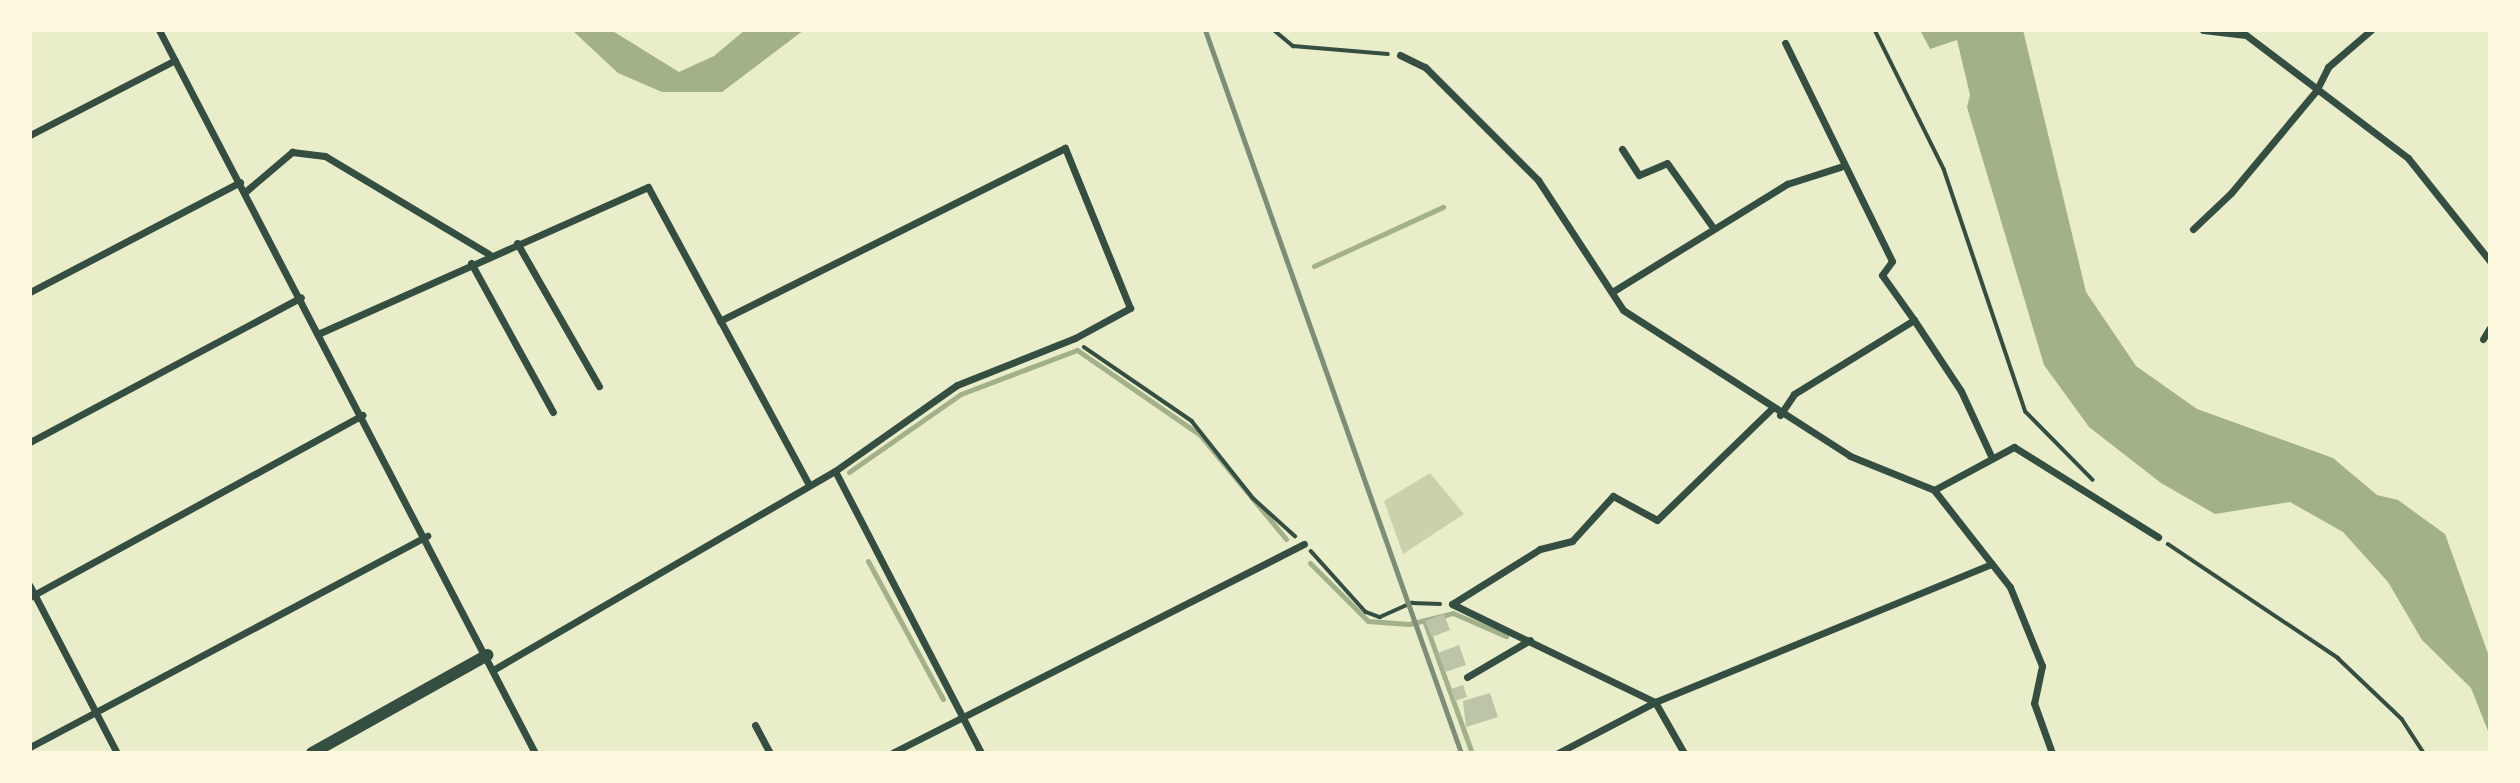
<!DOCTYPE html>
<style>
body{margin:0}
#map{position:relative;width:2520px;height:783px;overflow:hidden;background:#e9edc9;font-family:"Work Sans",sans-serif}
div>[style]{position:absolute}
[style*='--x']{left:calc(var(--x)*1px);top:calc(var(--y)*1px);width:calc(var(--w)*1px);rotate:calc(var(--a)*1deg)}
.green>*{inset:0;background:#cad2ad}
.water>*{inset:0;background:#a3b18a}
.stream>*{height:5px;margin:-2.5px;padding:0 2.5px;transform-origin:2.5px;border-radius:2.5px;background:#a3b18a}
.building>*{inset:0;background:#bcc5a7}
.path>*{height:3.5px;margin:-1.75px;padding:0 1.75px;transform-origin:1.75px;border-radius:1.75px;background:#344e41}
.minor>*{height:7px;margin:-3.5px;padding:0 3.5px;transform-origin:3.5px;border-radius:3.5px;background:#344e41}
.tertiary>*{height:12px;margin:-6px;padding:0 6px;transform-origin:6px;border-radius:6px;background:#344e41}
.rail>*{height:5px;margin:-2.5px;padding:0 2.5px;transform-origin:2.5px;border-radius:2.5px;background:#7c8e77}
span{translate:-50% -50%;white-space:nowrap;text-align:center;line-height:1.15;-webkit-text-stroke:5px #fefae0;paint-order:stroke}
.frame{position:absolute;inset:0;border:32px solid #fefae0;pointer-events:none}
</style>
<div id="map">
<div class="green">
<div style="clip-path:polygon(1430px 473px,1464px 514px,1403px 554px,1384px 501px)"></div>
</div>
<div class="water">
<div style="clip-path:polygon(572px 30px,611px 30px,679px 72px,714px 56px,745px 30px,804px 30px,722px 92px,662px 92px,618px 73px)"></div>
<div style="clip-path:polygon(1920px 30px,2023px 30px,2086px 292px,2136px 366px,2197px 409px,2333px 458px,2377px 495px,2398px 500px,2445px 534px,2490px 659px,2490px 736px,2471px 688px,2422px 640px,2388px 582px,2343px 532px,2290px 502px,2215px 514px,2161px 483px,2089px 427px,2044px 365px,1967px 107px,1970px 95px,1957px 40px,1930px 49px)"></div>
</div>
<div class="stream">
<div style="--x:1314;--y:266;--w:142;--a:-24.6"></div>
<div style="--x:849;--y:472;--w:136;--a:-34.9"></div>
<div style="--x:961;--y:394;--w:124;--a:-20.8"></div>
<div style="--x:1077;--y:350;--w:150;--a:34.6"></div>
<div style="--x:1200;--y:435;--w:135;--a:50.4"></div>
<div style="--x:868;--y:561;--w:157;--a:61.5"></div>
<div style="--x:1310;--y:563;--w:82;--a:45"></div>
<div style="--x:1368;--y:621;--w:41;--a:4.2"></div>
<div style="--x:1409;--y:624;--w:45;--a:-14"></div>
<div style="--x:1453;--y:613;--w:58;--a:23.5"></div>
<div style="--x:1424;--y:620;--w:141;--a:70.2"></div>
</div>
<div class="building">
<div style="clip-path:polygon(1444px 614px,1450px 630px,1432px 637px,1425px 621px)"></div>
<div style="clip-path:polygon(1459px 645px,1466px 665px,1445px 672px,1438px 653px)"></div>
<div style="clip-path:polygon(1463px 685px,1467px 697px,1455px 701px,1451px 689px)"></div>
<div style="clip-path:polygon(1490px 693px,1498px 717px,1466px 727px,1463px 701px)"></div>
</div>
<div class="path">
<div style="--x:1274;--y:30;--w:25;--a:40"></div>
<div style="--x:1293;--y:46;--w:95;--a:4.8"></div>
<div style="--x:1875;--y:30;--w:155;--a:63.6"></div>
<div style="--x:1944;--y:169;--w:256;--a:71.4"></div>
<div style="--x:2026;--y:412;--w:95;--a:45.4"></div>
<div style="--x:1084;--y:347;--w:131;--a:34.4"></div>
<div style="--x:1192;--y:421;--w:98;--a:51.6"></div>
<div style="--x:1253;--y:498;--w:57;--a:42.1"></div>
<div style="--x:2168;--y:544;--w:205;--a:33.8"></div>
<div style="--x:2338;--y:658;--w:88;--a:43.6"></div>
<div style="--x:2402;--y:719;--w:40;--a:57.1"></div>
<div style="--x:1311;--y:551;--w:82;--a:48"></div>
<div style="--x:1366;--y:612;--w:15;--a:20"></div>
<div style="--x:1380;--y:617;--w:35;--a:-24"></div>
<div style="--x:1412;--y:603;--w:28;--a:2"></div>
</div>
<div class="minor">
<div style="--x:159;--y:30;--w:815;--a:62.52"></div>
<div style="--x:2203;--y:30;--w:43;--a:6.6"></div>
<div style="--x:2246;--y:35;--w:203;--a:37.2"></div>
<div style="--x:2408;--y:158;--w:132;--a:51.5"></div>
<div style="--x:1400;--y:55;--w:28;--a:26"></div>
<div style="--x:1425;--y:67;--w:160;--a:45"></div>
<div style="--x:1538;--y:180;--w:155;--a:56.8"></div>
<div style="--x:1623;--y:310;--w:270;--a:32.7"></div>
<div style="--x:1850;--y:456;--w:91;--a:22"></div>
<div style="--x:1934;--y:490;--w:123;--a:51.9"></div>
<div style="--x:2010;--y:587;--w:85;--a:67.9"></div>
<div style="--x:2042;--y:666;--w:38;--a:102"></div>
<div style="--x:2034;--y:703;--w:53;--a:70.2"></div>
<div style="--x:30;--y:135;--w:163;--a:-27.3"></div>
<div style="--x:1622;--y:149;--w:31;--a:57"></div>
<div style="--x:1639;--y:175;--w:30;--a:-23"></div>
<div style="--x:1667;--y:163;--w:77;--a:54.5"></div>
<div style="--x:245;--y:192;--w:62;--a:-40.4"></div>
<div style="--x:292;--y:152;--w:33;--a:7"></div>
<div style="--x:325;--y:156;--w:191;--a:30.9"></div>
<div style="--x:2193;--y:229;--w:52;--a:-43.5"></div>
<div style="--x:2231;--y:193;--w:133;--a:-50.2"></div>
<div style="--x:2316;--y:91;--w:27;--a:-63"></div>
<div style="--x:2328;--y:67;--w:57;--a:-40.7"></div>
<div style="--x:517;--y:243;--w:165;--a:60.2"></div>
<div style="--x:471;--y:263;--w:170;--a:61.2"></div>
<div style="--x:30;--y:292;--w:237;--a:-27.6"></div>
<div style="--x:1612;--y:292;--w:206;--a:-31.7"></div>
<div style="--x:1787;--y:184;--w:56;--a:-17.8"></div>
<div style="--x:1914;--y:320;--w:85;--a:56.5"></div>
<div style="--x:1961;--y:391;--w:72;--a:65.2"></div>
<div style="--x:320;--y:333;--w:359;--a:-24"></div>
<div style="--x:648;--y:187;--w:336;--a:61.6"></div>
<div style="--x:2483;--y:339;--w:13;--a:-58"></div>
<div style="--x:1780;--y:415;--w:25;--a:-56"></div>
<div style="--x:1794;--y:394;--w:141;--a:-31.7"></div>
<div style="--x:1914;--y:320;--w:55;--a:-125.4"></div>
<div style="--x:1882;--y:275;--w:17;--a:-54"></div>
<div style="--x:1892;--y:261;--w:243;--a:-116.1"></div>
<div style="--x:30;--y:442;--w:307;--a:-28.1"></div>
<div style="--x:835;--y:471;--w:318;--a:62.6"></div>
<div style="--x:1934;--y:490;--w:91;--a:-28.3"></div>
<div style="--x:2014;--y:447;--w:170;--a:32"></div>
<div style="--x:30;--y:586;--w:188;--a:62.5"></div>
<div style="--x:30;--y:597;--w:379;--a:-28.7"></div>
<div style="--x:1452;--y:604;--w:104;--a:-32"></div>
<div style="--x:1540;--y:549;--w:33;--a:-14"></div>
<div style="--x:1572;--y:541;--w:61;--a:-47.7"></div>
<div style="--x:1613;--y:496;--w:50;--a:28.6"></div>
<div style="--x:1657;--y:520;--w:159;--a:-44.2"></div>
<div style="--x:1452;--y:604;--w:225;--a:25.8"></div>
<div style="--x:1655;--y:702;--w:59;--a:60.4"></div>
<div style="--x:493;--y:670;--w:396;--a:-30.2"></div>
<div style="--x:835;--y:471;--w:149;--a:-35.2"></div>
<div style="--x:957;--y:385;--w:127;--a:-21.7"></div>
<div style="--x:1075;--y:338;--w:63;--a:-28.6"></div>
<div style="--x:1130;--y:308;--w:173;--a:-112.1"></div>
<div style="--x:1065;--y:148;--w:386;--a:153.4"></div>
<div style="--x:1467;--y:677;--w:73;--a:-30.4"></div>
<div style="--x:755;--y:725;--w:32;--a:62"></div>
<div style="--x:30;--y:747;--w:450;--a:-28"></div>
<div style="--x:892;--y:753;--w:462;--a:-26.9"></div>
<div style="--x:1558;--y:753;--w:110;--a:-27.7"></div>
<div style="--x:1655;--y:702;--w:364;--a:-22.3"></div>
</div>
<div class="tertiary">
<div style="--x:312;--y:753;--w:201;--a:-29.2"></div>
</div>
<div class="rail">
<div style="--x:1205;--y:30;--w:767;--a:70.5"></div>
</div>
<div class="frame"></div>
</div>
